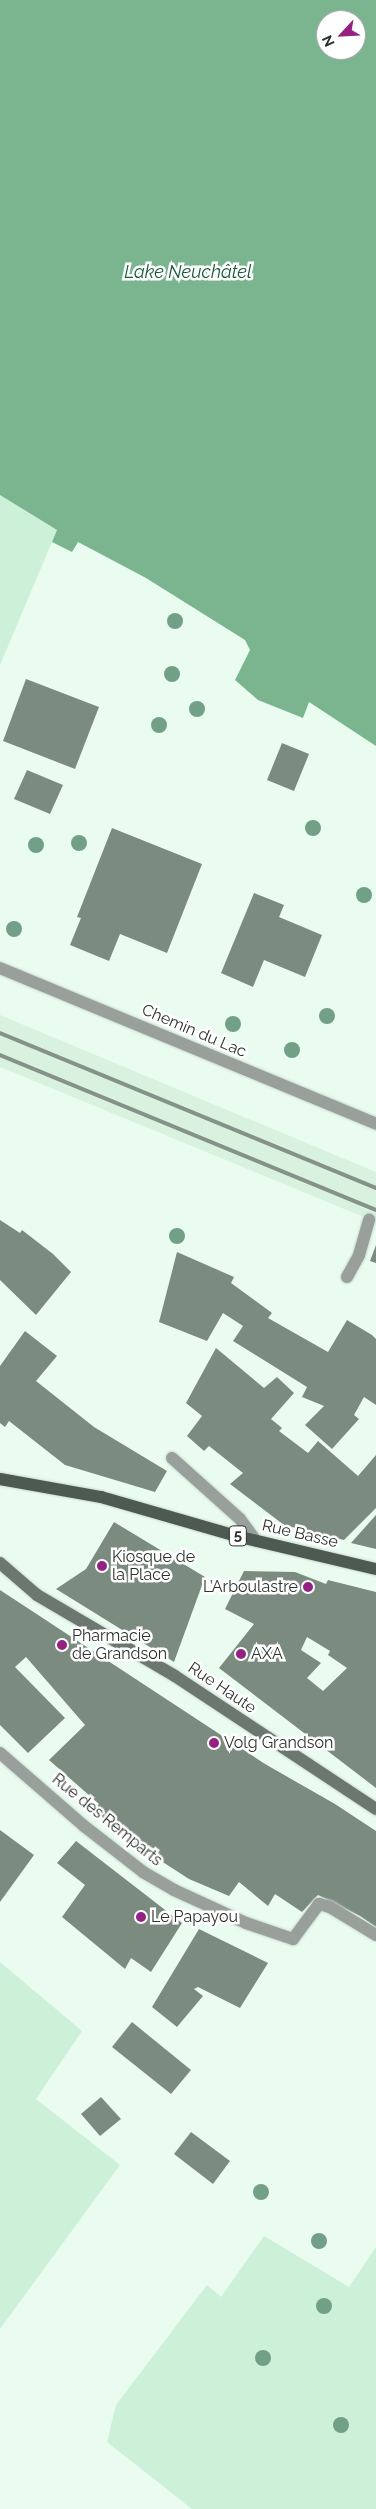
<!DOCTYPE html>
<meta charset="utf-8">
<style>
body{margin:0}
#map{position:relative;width:376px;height:2509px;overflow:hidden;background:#eafcef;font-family:Raleway,sans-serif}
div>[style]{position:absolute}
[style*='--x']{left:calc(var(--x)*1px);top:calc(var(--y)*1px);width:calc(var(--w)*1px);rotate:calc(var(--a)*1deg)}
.built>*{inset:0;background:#d9f2e0}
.green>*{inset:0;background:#ccf0d8}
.water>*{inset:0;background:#7bb590}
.building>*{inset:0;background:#7b8b80}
.roads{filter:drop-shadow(0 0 1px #c8d8cc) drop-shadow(0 0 1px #c8d8cc)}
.lane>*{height:12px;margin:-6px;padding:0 6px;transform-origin:6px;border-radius:6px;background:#99a09b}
.street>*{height:12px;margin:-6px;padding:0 6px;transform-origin:6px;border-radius:6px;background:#99a09b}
.secondary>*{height:12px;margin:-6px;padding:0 6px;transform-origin:6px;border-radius:6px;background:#6c7770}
.primary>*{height:12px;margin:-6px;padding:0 6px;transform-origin:6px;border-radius:6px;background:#4d5a52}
.rail>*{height:4px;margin:-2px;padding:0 2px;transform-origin:2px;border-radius:2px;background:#859289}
.trees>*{width:16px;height:16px;margin:-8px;border-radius:50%;background:#72a087}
.dots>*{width:14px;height:14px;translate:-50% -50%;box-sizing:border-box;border:2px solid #fff;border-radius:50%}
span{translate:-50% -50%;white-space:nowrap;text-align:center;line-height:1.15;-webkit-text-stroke:5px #fff;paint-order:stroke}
.shield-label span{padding:1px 4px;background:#fff;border:1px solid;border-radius:4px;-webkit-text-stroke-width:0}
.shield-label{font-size:15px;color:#2b322d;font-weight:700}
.street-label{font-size:16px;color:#2b322d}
.poi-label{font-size:16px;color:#2b322d}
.left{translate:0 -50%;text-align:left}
.right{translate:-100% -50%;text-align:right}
.water-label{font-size:18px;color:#175a37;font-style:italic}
.north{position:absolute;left:316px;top:10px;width:50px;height:50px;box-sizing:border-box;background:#fff;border:1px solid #aaadab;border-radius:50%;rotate:245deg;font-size:14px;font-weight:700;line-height:20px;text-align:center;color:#2b322d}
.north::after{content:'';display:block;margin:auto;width:18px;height:22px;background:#942282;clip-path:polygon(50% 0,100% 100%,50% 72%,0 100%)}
</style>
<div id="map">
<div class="built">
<div style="clip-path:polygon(0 1015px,376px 1172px,376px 1222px,0 1067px)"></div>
</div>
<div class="green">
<div style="clip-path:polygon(0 495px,57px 530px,0 665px)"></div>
<div style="clip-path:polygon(0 1962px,82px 2031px,36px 2099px,120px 2165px,0 2329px)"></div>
<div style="clip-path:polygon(264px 2236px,349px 2287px,376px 2247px,376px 2509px,192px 2509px,107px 2442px,116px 2405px,207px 2285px,221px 2297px)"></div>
</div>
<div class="water">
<div style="clip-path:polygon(evenodd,0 0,376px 0,376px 746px,309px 702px,303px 718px,258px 700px,235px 680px,250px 650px,245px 640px,146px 578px,78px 542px,72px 552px,52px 542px,57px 530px,0 495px,0 0,326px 20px,356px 20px,356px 50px,326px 50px,326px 20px)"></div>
</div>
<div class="building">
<div style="clip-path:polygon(26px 679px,99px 707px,75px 769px,3px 741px)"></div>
<div style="clip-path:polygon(282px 743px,309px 754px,294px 791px,267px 780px)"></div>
<div style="clip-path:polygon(27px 770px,63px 785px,50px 814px,14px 799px)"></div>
<div style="clip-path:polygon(112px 828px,202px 864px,167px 953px,120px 934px,109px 961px,70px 945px,81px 918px,77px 917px)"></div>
<div style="clip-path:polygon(254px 893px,284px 905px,279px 917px,322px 935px,305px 977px,264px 960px,253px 987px,221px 973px)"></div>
<div style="clip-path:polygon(0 1220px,20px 1233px,22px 1230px,53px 1254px,71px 1272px,36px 1315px,0 1280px)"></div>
<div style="clip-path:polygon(376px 1245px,376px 1263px,370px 1261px)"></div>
<div style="clip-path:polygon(177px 1252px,234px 1277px,231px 1283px,272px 1313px,268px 1318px,328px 1352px,347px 1320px,372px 1335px,376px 1339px,376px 1405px,364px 1397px,354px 1415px,359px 1419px,332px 1449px,305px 1425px,324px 1406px,302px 1397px,307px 1387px,233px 1341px,243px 1326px,223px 1313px,207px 1341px,159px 1322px)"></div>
<div style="clip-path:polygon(25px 1331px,57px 1356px,36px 1381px,94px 1427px,167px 1471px,155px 1492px,65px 1465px,9px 1421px,5px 1427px,0 1423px,0 1366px)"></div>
<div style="clip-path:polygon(216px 1348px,264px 1388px,277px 1377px,294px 1393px,271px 1419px,282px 1428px,279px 1431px,308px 1453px,318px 1441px,358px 1476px,376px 1455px,376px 1508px,344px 1540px,284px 1525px,230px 1484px,243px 1473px,209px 1446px,204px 1451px,187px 1436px,202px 1416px,186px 1403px)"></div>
<div style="clip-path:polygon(376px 1515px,376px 1549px,351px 1543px)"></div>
<div style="clip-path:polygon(114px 1522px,205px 1577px,174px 1662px,56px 1589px,86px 1569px)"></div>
<div style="clip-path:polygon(evenodd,244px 1571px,295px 1572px,326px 1584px,328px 1580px,376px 1592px,376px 1788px,219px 1668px,254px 1624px,225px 1609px,244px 1571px,307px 1637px,330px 1651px,328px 1655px,347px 1668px,323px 1691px,307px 1678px,321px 1663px,301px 1650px,307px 1637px)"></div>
<div style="clip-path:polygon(0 1590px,265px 1764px,335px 1804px,376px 1831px,376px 1927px,360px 1916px,318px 1895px,302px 1912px,275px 1894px,268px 1906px,239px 1882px,229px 1896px,189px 1879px,127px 1839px,93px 1809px,99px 1804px,49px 1760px,85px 1725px,26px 1657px,15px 1667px,65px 1718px,28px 1753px,0 1725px)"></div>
<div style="clip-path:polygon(0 1830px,34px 1855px,0 1902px)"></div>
<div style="clip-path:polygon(76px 1841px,182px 1923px,151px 1972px,131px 1958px,125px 1969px,62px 1917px,85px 1885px,57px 1863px)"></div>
<div style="clip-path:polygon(199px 1929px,268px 1963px,240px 2008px,198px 1987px,194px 1989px,203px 1996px,177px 2027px,152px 2007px)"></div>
<div style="clip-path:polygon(132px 2022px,191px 2070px,171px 2094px,112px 2047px)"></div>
<div style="clip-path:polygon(101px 2097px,121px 2119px,100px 2136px,81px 2114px)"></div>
<div style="clip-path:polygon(191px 2132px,230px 2161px,213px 2184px,174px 2154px)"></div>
</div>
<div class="roads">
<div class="lane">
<div style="--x:347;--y:1277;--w:25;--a:-61"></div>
<div style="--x:359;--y:1255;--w:37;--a:-74"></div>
<div style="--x:172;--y:1458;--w:91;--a:41.9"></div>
<div style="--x:240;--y:1519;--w:27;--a:54"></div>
<div style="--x:0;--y:1753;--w:111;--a:41"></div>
<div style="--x:84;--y:1826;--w:75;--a:37.9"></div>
<div style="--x:143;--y:1872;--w:36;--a:30"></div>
<div style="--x:174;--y:1890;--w:79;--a:24.6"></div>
<div style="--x:246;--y:1923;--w:50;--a:18.8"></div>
<div style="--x:293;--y:1939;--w:44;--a:-53.4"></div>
<div style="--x:319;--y:1904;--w:11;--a:15"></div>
<div style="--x:330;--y:1907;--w:54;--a:31.3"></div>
</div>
<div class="street">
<div style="--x:0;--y:968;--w:407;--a:22.5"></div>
</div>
<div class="secondary">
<div style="--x:0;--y:1563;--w:49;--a:40.9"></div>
<div style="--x:37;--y:1595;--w:160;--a:30.4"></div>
<div style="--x:175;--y:1676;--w:241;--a:33.5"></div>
</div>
<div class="primary">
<div style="--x:0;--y:1479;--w:103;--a:10.1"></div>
<div style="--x:101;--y:1497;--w:141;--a:16.1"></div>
<div style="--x:236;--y:1536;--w:144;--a:13.3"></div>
</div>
</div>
<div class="rail">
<div style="--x:0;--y:1033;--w:407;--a:22.4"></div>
<div style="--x:0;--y:1055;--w:407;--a:22.4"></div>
</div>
<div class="trees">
<div style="left:175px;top:621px"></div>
<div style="left:172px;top:674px"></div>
<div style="left:197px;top:709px"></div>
<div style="left:159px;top:725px"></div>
<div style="left:313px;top:828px"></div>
<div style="left:79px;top:843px"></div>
<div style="left:36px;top:845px"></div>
<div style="left:364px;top:895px"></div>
<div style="left:14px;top:929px"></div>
<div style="left:327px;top:1016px"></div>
<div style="left:233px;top:1024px"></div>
<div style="left:292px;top:1050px"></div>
<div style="left:177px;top:1236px"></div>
<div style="left:261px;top:2192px"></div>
<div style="left:319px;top:2241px"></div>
<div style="left:324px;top:2306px"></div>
<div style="left:263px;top:2358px"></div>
<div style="left:341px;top:2425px"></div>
</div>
<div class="dots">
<div style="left:102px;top:1566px;background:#942282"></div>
<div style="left:308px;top:1587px;background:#942282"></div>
<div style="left:62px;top:1645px;background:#942282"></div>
<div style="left:241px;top:1654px;background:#942282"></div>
<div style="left:214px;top:1743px;background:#942282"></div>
<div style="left:141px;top:1917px;background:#942282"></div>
</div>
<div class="shield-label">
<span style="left:238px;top:1536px">5</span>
</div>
<div class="street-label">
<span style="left:194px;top:1031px;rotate:23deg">Chemin du Lac</span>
<span style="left:300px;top:1534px;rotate:13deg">Rue Basse</span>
<span style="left:222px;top:1688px;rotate:34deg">Rue Haute</span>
<span style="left:107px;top:1820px;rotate:39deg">Rue des Remparts</span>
</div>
<div class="poi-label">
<span class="left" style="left:112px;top:1566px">Kiosque de<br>la Place</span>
<span class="right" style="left:298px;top:1587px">L’Arboulastre</span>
<span class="left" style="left:72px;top:1645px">Pharmacie<br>de Grandson</span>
<span class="left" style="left:251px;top:1654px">AXA</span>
<span class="left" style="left:224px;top:1743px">Volg Grandson</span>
<span class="left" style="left:151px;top:1917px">Le Papayou</span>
</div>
<div class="water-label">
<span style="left:188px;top:272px">Lake Neuchâtel</span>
</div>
<div class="north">N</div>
</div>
